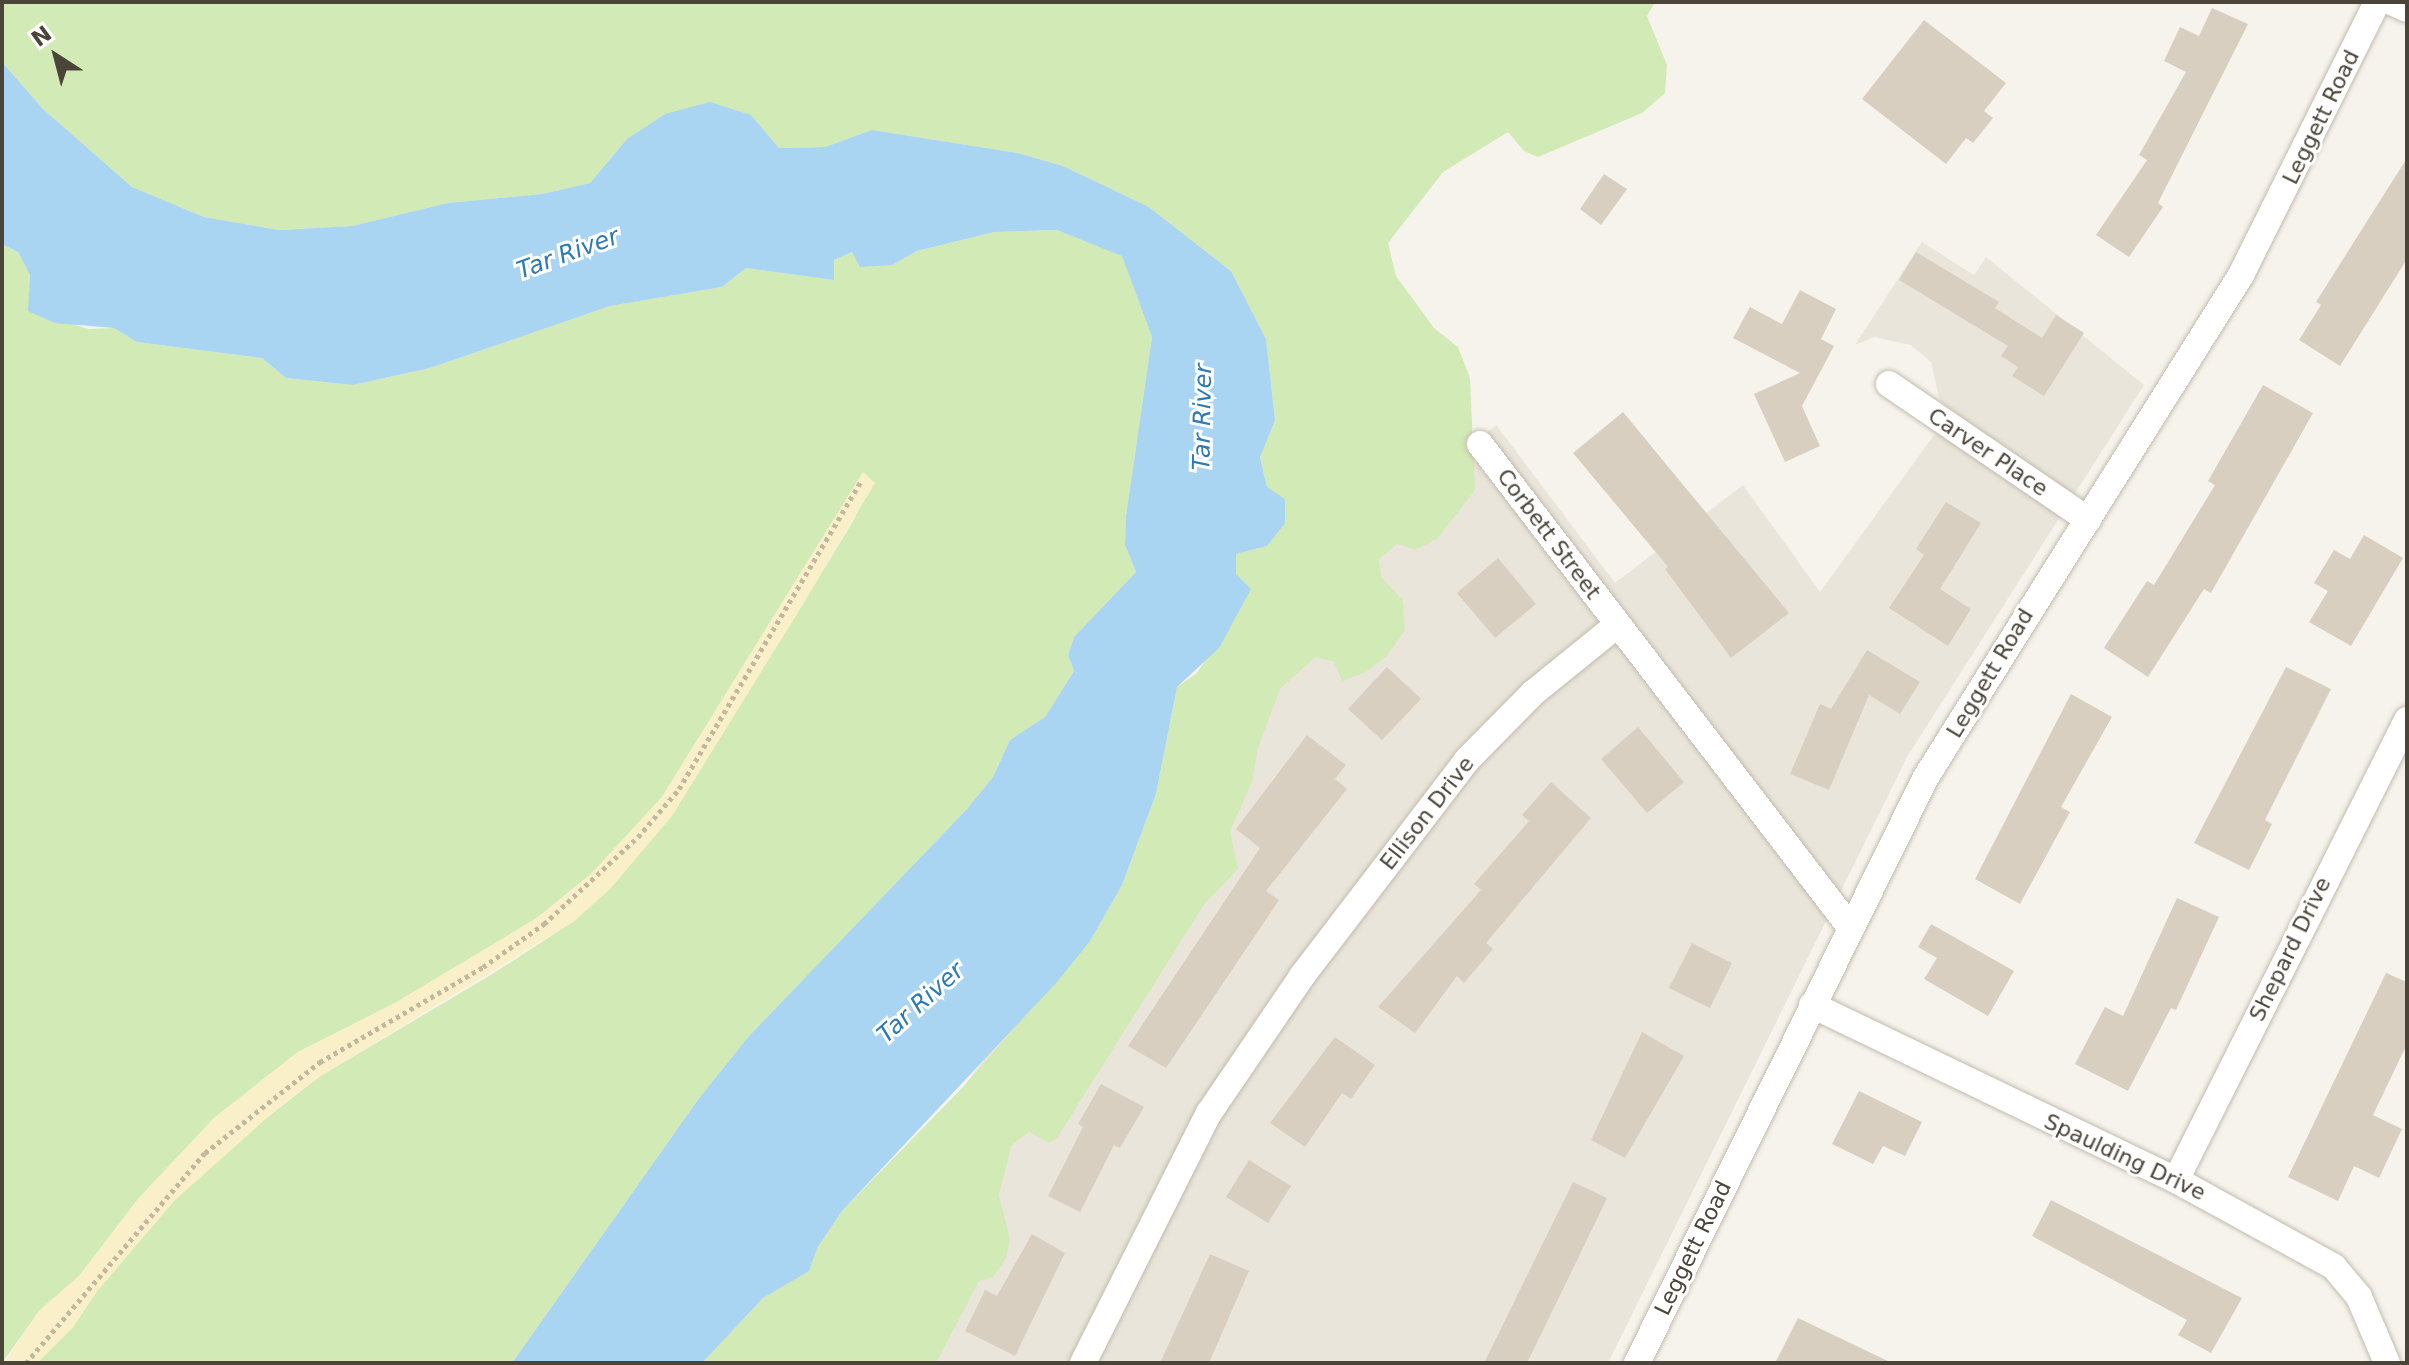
<!DOCTYPE html>
<style>
body{margin:0}
#map{position:relative;width:2409px;height:1365px;overflow:hidden;background:#f6f3ec;font-family:"DejaVu Sans",sans-serif}
div>[style]{position:absolute}
[style*='--x']{left:calc(var(--x)*1px);top:calc(var(--y)*1px);width:calc(var(--w)*1px);rotate:calc(var(--a)*1deg)}
.residential>*{inset:0;background:#eae5da}
.green>*{inset:0;background:#d2eab5}
.sand>*{inset:0;background:#f9efc9}
.water>*{inset:0;background:#a9d4f2}
.building>*{inset:0;background:#d8cfc1}
.path>*{height:5px;margin-top:-2.5px;transform-origin:0;background:repeating-linear-gradient(90deg,#c4b79f 0 4px,transparent 0 8px)}
.roads{filter:drop-shadow(0 0 2px #c2bbae) drop-shadow(0 0 2px #c2bbae)}
.street>*{height:26px;margin:-13px;padding:0 13px;transform-origin:13px;border-radius:13px;background:#fff}
span{translate:-50% -50%;white-space:nowrap;text-align:center;line-height:1.15;-webkit-text-stroke:6px #fff;paint-order:stroke}
.street-label{font-size:22px;color:#4b4439}
.water-label{font-size:24px;color:#2e7ab2;font-style:italic}
.frame{position:absolute;inset:0;border:4px solid #4b4439;pointer-events:none}
.north{position:absolute;left:16px;top:16px;width:80px;height:80px;-webkit-text-stroke:6px #fff;paint-order:stroke;rotate:324deg;font-size:22px;font-weight:700;line-height:32px;text-align:center;color:#4b4439}
.north::after{content:'';display:block;margin:auto;width:28px;height:36px;background:#4b4439;clip-path:polygon(50% 0,100% 100%,50% 72%,0 100%)}
</style>
<div id="map">
<div class="residential">
<div style="clip-path:polygon(1922px 242px,1974px 275px,1986px 257px,2144px 385px,1907px 757px,1608px 1363px,702px 1363px,964px 1086px,1133px 860px,1219px 648px,1496px 425px,1615px 583px,1743px 485px,1820px 592px,1950px 413px,1939px 398px,1931px 362px,1911px 345px,1874px 337px,1855px 345px)"></div>
</div>
<div class="green">
<div style="clip-path:polygon(2px 2px,1655px 2px,1647px 16px,1667px 65px,1665px 93px,1642px 113px,1538px 157px,1524px 151px,1508px 132px,1443px 172px,1388px 243px,1396px 276px,1434px 328px,1458px 347px,1470px 378px,1475px 490px,1437px 539px,1415px 550px,1397px 544px,1379px 559px,1381px 577px,1403px 601px,1405px 630px,1387px 656px,1366px 672px,1342px 681px,1334px 662px,1315px 657px,1280px 689px,1258px 747px,1252px 782px,1230px 831px,1238px 869px,1205px 903px,1057px 1138px,1049px 1143px,1029px 1132px,1011px 1146px,999px 1195px,1010px 1239px,1006px 1258px,993px 1277px,979px 1281px,936px 1363px,702px 1363px,763px 1298px,809px 1271px,817px 1248px,842px 1211px,964px 1086px,1090px 941px,1122px 885px,1156px 794px,1177px 687px,1197px 673px,1250px 590px,1236px 574px,1236px 554px,1267px 546px,1267px 487px,1260px 456px,1275px 420px,1266px 339px,1231px 271px,1149px 207px,1063px 166px,1018px 153px,872px 130px,825px 147px,779px 148px,751px 115px,665px 114px,627px 139px,590px 183px,542px 194px,448px 203px,352px 226px,279px 230px,204px 217px,132px 187px,42px 108px,2px 62px)"></div>
<div style="clip-path:polygon(1057px 230px,1122px 255px,1152px 337px,1126px 516px,1125px 545px,1136px 572px,1074px 637px,1068px 655px,1074px 671px,1045px 717px,1010px 740px,993px 777px,967px 809px,749px 1036px,700px 1097px,512px 1363px,37px 1363px,73px 1327px,97px 1291px,174px 1201px,223px 1152px,319px 1077px,494px 973px,574px 921px,610px 889px,703px 762px,795px 617px,855px 518px,863px 472px,662px 797px,592px 873px,537px 918px,395px 1003px,298px 1052px,214px 1118px,138px 1199px,80px 1275px,39px 1311px,2px 1363px,2px 244px,18px 252px,30px 275px,29px 311px,89px 329px,114px 328px,137px 342px,262px 358px,286px 378px,353px 385px,430px 368px,610px 306px,722px 287px,746px 268px,834px 280px,834px 260px,852px 252px,892px 265px,917px 251px,994px 232px)"></div>
</div>
<div class="sand">
<div style="clip-path:polygon(863px 472px,875px 483px,795px 617px,672px 816px,610px 889px,574px 921px,319px 1077px,278px 1108px,174px 1201px,97px 1291px,73px 1327px,37px 1363px,4px 1363px,39px 1311px,80px 1275px,138px 1199px,214px 1118px,298px 1052px,395px 1003px,537px 918px,592px 873px,662px 797px)"></div>
</div>
<div class="water">
<div style="clip-path:polygon(2px 62px,42px 108px,132px 187px,204px 217px,279px 230px,352px 226px,448px 203px,542px 194px,590px 183px,627px 139px,665px 114px,710px 102px,751px 115px,779px 148px,825px 147px,872px 130px,1018px 153px,1063px 166px,1149px 207px,1231px 271px,1266px 339px,1275px 420px,1260px 457px,1267px 487px,1285px 499px,1285px 523px,1267px 546px,1236px 554px,1236px 574px,1251px 589px,1219px 648px,1177px 687px,1156px 794px,1122px 885px,1090px 941px,1057px 982px,842px 1211px,817px 1248px,809px 1271px,763px 1298px,702px 1363px,512px 1363px,700px 1097px,749px 1036px,967px 809px,993px 777px,1010px 740px,1045px 717px,1074px 671px,1068px 655px,1074px 637px,1136px 572px,1125px 545px,1126px 516px,1152px 337px,1122px 256px,1057px 230px,994px 232px,917px 251px,892px 265px,860px 267px,852px 252px,834px 260px,834px 280px,746px 268px,722px 287px,610px 306px,430px 368px,353px 385px,286px 378px,262px 358px,137px 342px,114px 328px,55px 323px,28px 311px,30px 275px,18px 252px,2px 244px)"></div>
</div>
<div class="building">
<div style="clip-path:polygon(2212px 8px,2248px 24px,2158px 203px,2163px 207px,2129px 257px,2096px 235px,2147px 160px,2139px 155px,2186px 72px,2164px 61px,2180px 27px,2199px 36px)"></div>
<div style="clip-path:polygon(1924px 20px,2006px 83px,1984px 111px,1993px 118px,1973px 143px,1966px 138px,1946px 164px,1862px 99px)"></div>
<div style="clip-path:polygon(2407px 158px,2407px 259px,2340px 366px,2299px 340px,2321px 305px,2316px 302px)"></div>
<div style="clip-path:polygon(1604px 174px,1627px 189px,1601px 225px,1580px 209px)"></div>
<div style="clip-path:polygon(1916px 252px,1999px 302px,1995px 308px,2042px 338px,2056px 315px,2084px 333px,2044px 396px,2012px 376px,2018px 367px,2001px 356px,2008px 346px,1899px 280px)"></div>
<div style="clip-path:polygon(1800px 290px,1836px 309px,1821px 339px,1834px 346px,1802px 406px,1820px 446px,1785px 462px,1754px 394px,1800px 373px,1733px 338px,1750px 307px,1782px 324px)"></div>
<div style="clip-path:polygon(2263px 385px,2313px 413px,2211px 593px,2204px 589px,2148px 677px,2104px 648px,2147px 581px,2154px 585px,2215px 485px,2208px 481px)"></div>
<div style="clip-path:polygon(1623px 412px,1789px 613px,1731px 658px,1665px 569px,1668px 567px,1573px 453px)"></div>
<div style="clip-path:polygon(1946px 502px,1981px 523px,1940px 589px,1971px 609px,1948px 646px,1889px 608px,1924px 555px,1916px 549px)"></div>
<div style="clip-path:polygon(2364px 535px,2403px 558px,2351px 646px,2309px 622px,2328px 591px,2314px 583px,2334px 550px,2350px 559px)"></div>
<div style="clip-path:polygon(1498px 558px,1536px 604px,1495px 638px,1457px 593px)"></div>
<div style="clip-path:polygon(1867px 650px,1920px 682px,1900px 714px,1869px 695px,1829px 790px,1790px 774px,1820px 704px,1831px 709px)"></div>
<div style="clip-path:polygon(1387px 667px,1421px 699px,1382px 740px,1348px 709px)"></div>
<div style="clip-path:polygon(2286px 667px,2331px 689px,2265px 820px,2272px 824px,2249px 870px,2194px 843px)"></div>
<div style="clip-path:polygon(2071px 694px,2112px 717px,2061px 807px,2070px 812px,2020px 904px,1975px 879px)"></div>
<div style="clip-path:polygon(1638px 727px,1684px 782px,1647px 813px,1601px 759px)"></div>
<div style="clip-path:polygon(1307px 735px,1346px 765px,1335px 779px,1347px 789px,1266px 891px,1279px 900px,1166px 1068px,1128px 1046px,1260px 848px,1236px 829px)"></div>
<div style="clip-path:polygon(1551px 782px,1591px 818px,1486px 943px,1493px 949px,1464px 983px,1457px 976px,1415px 1033px,1378px 1007px,1481px 890px,1474px 884px,1529px 821px,1522px 815px)"></div>
<div style="clip-path:polygon(2177px 898px,2219px 917px,2176px 1010px,2171px 1008px,2128px 1091px,2075px 1064px,2105px 1007px,2123px 1016px)"></div>
<div style="clip-path:polygon(1931px 924px,2014px 971px,1988px 1016px,1924px 979px,1937px 958px,1918px 947px)"></div>
<div style="clip-path:polygon(1692px 943px,1732px 963px,1710px 1008px,1669px 988px)"></div>
<div style="clip-path:polygon(2386px 973px,2407px 982px,2407px 1044px,2373px 1115px,2402px 1129px,2379px 1178px,2354px 1166px,2338px 1201px,2288px 1177px)"></div>
<div style="clip-path:polygon(1642px 1032px,1684px 1056px,1625px 1158px,1591px 1140px)"></div>
<div style="clip-path:polygon(1335px 1037px,1375px 1065px,1351px 1099px,1342px 1093px,1305px 1147px,1270px 1123px)"></div>
<div style="clip-path:polygon(1101px 1084px,1144px 1107px,1120px 1148px,1114px 1145px,1080px 1212px,1048px 1196px,1083px 1127px,1078px 1124px)"></div>
<div style="clip-path:polygon(1859px 1091px,1922px 1122px,1905px 1156px,1883px 1146px,1873px 1164px,1832px 1144px)"></div>
<div style="clip-path:polygon(1249px 1160px,1291px 1186px,1268px 1223px,1226px 1197px)"></div>
<div style="clip-path:polygon(1573px 1182px,1607px 1198px,1584px 1246px,1527px 1363px,1484px 1363px)"></div>
<div style="clip-path:polygon(2051px 1200px,2242px 1298px,2211px 1353px,2178px 1335px,2187px 1320px,2032px 1236px)"></div>
<div style="clip-path:polygon(1032px 1234px,1065px 1253px,1015px 1356px,965px 1331px,985px 1290px,997px 1296px)"></div>
<div style="clip-path:polygon(1210px 1254px,1249px 1271px,1209px 1363px,1160px 1363px)"></div>
<div style="clip-path:polygon(1798px 1318px,1892px 1363px,1775px 1363px)"></div>
</div>
<div class="path">
<div style="--x:26;--y:1363;--w:276;--a:-49.6"></div>
<div style="--x:205;--y:1153;--w:147;--a:-38.4"></div>
<div style="--x:320;--y:1062;--w:189;--a:-30.2"></div>
<div style="--x:483;--y:967;--w:75;--a:-35.2"></div>
<div style="--x:544;--y:924;--w:128;--a:-42.8"></div>
<div style="--x:638;--y:837;--w:63;--a:-49.5"></div>
<div style="--x:679;--y:789;--w:358;--a:-59.4"></div>
</div>
<div class="roads">
<div class="street">
<div style="--x:2391;--y:2;--w:17;--a:24"></div>
<div style="--x:1889;--y:384;--w:241;--a:34.3"></div>
<div style="--x:1480;--y:444;--w:608;--a:52.55"></div>
<div style="--x:1812;--y:1005;--w:404;--a:25.7"></div>
<div style="--x:2176;--y:1180;--w:180;--a:28.8"></div>
<div style="--x:2334;--y:1267;--w:39;--a:50"></div>
<div style="--x:2359;--y:1297;--w:72;--a:67"></div>
<div style="--x:2176;--y:1180;--w:515;--a:-63.34"></div>
<div style="--x:1083;--y:1363;--w:280;--a:-63.3"></div>
<div style="--x:1209;--y:1113;--w:166;--a:-55.8"></div>
<div style="--x:1302;--y:976;--w:272;--a:-52.6"></div>
<div style="--x:1467;--y:760;--w:94;--a:-45.4"></div>
<div style="--x:1533;--y:693;--w:108;--a:-39"></div>
<div style="--x:1637;--y:1363;--w:653;--a:-63.75"></div>
<div style="--x:1926;--y:777;--w:593;--a:-57.89"></div>
<div style="--x:2241;--y:275;--w:305;--a:-63.5"></div>
</div>
</div>
<div class="street-label">
<span style="left:2321px;top:117px;rotate:-64deg">Leggett Road</span>
<span style="left:1988px;top:452px;rotate:34deg">Carver Place</span>
<span style="left:1549px;top:534px;rotate:53deg">Corbett Street</span>
<span style="left:1990px;top:673px;rotate:-59deg">Leggett Road</span>
<span style="left:1427px;top:813px;rotate:-52deg">Ellison Drive</span>
<span style="left:2290px;top:949px;rotate:-64deg">Shepard Drive</span>
<span style="left:2125px;top:1157px;rotate:25deg">Spaulding Drive</span>
<span style="left:1693px;top:1248px;rotate:-64deg">Leggett Road</span>
</div>
<div class="water-label">
<span style="left:568px;top:254px;rotate:-20deg">Tar River</span>
<span style="left:1203px;top:417px;rotate:-89deg">Tar River</span>
<span style="left:921px;top:1003px;rotate:-42deg">Tar River</span>
</div>
<div class="frame"></div>
<div class="north">N</div>
</div>
